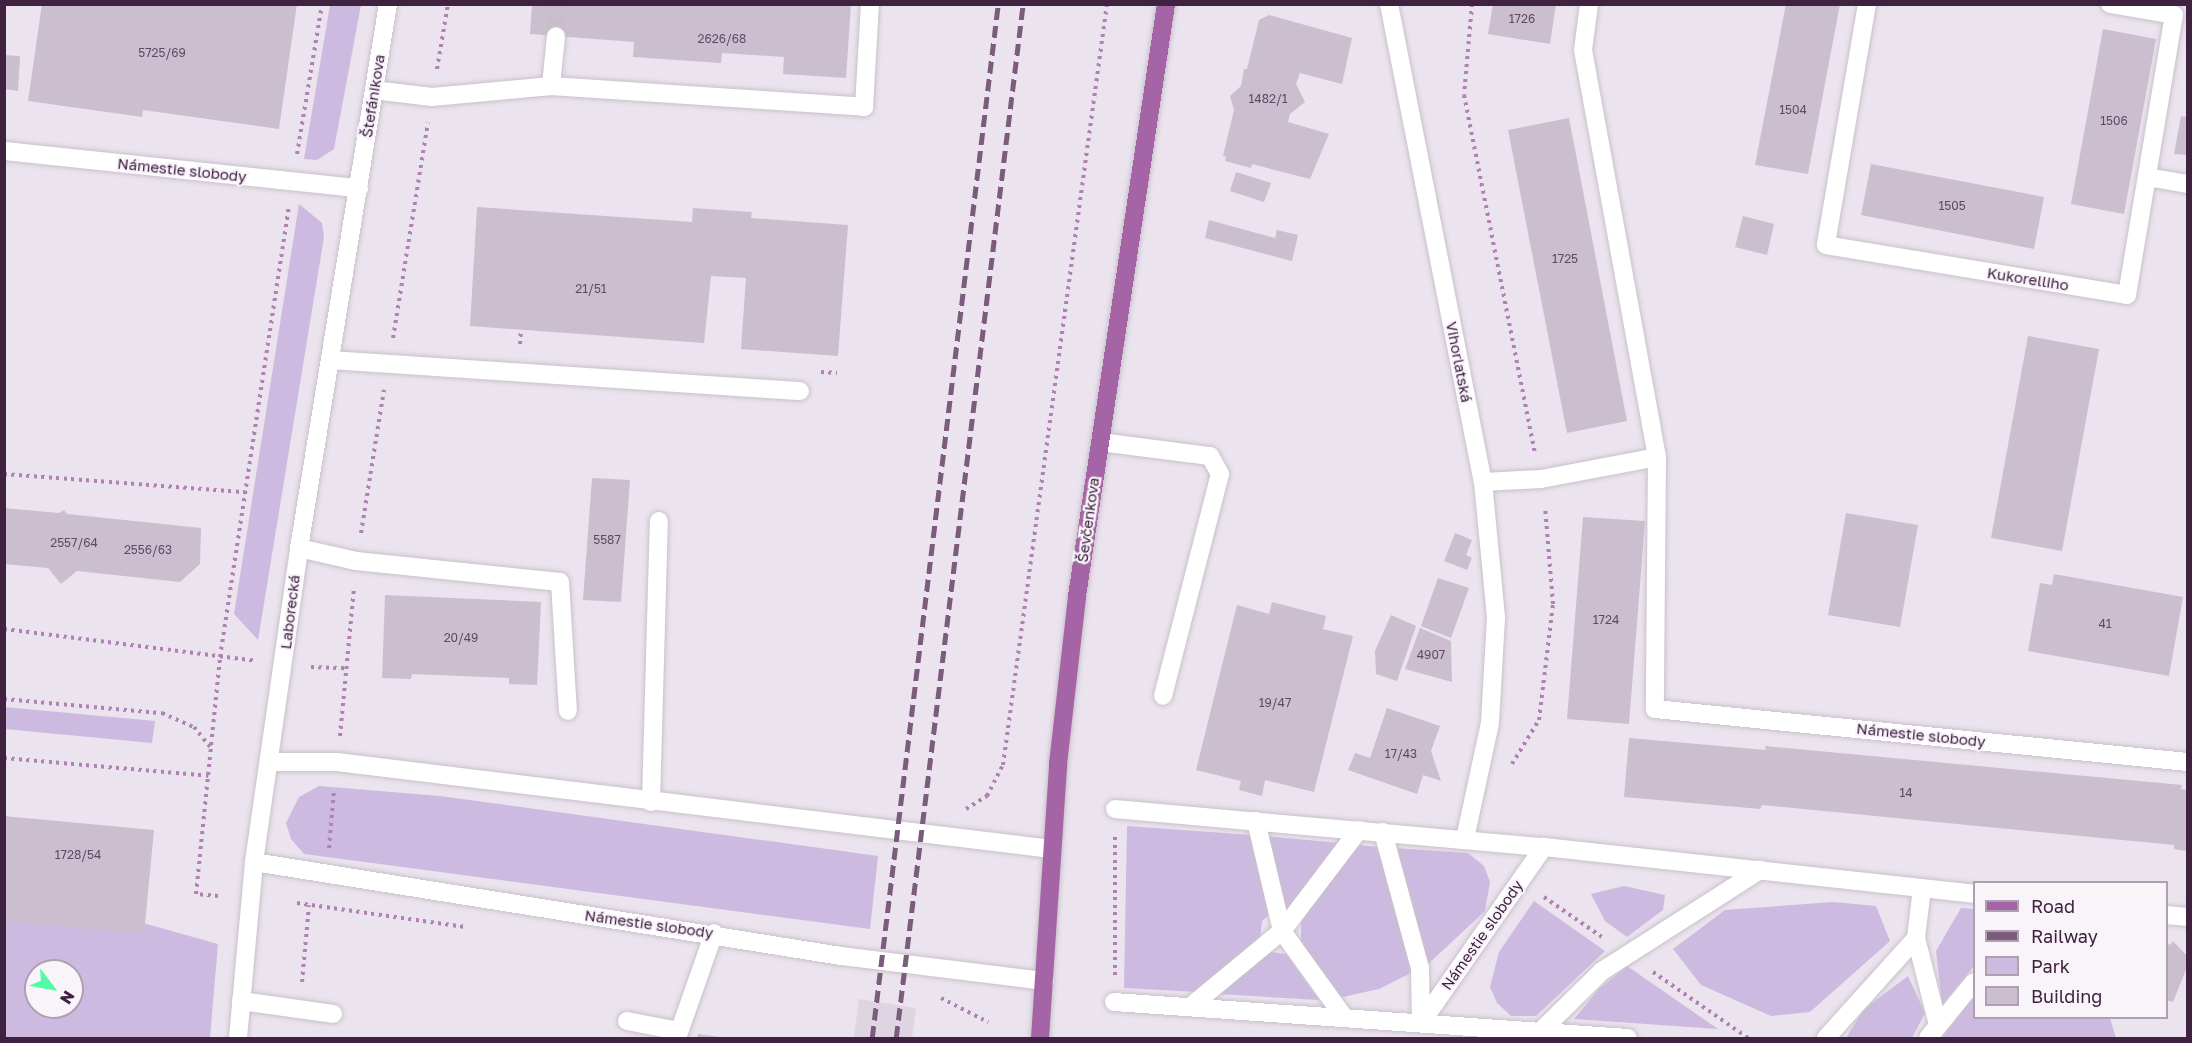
<!DOCTYPE html>
<meta charset="utf-8">
<style>
body{margin:0}
#map{position:relative;width:2192px;height:1043px;overflow:hidden;background:#ebe3ee;font-family:"Golos Text",sans-serif}
div>[style]{position:absolute}
[style*='--x']{left:calc(var(--x)*1px);top:calc(var(--y)*1px);width:calc(var(--w)*1px);rotate:calc(var(--a)*1deg)}
.built>*{inset:0;background:#dfd4e2}
.green>*{inset:0;background:#cdbae0}
.building>*{inset:0;background:#cbbfcf}
.minor-tunnel>*{height:18px;margin-top:-9px;transform-origin:0;background:repeating-linear-gradient(90deg,#c9bccb 0 18px,transparent 0 27px)}
.path>*{height:4px;margin-top:-2px;transform-origin:0;background:repeating-linear-gradient(90deg,#b081b3 0 3px,transparent 0 7.5px)}
.roads{filter:drop-shadow(0 0 2px #c9c1ca) drop-shadow(0 0 2px #c9c1ca)}
.minor>*{height:18px;margin:-9px;padding:0 9px;transform-origin:9px;border-radius:9px;background:#fff}
.major>*{height:18px;margin:-9px;padding:0 9px;transform-origin:9px;border-radius:9px;background:#a564a6}
.rail>*{height:4.5px;margin-top:-2.25px;transform-origin:0;background:repeating-linear-gradient(90deg,#7b5c7c 0 12px,transparent 0 18px)}
span{translate:-50% -50%;white-space:nowrap;text-align:center;line-height:1.15;-webkit-text-stroke:4.5px #f8f4fa;paint-order:stroke}
.number-label{font-size:12px;color:#624864}
.number-label span{-webkit-text-stroke-width:0}
.street-label{font-size:15px;color:#3f2140}
.frame{position:absolute;inset:0;border:6px solid #3f2140;pointer-events:none}
.legend{position:absolute;left:1973px;top:881px;width:195px;height:138px;box-sizing:border-box;background:#f8f4fa;border:2px solid #aea0b0;margin:0;padding:8px 10px;list-style:none;font-size:18px;color:#3f2140}
.legend li{display:flex;align-items:center;gap:12px;height:30px}
.legend b{width:30px;border:2px solid #aea0b0}
.north{position:absolute;left:24px;top:959px;width:60px;height:60px;box-sizing:border-box;background:#f8f4fa;border:2px solid #aea0b0;border-radius:50%;rotate:122deg;font-size:16px;font-weight:700;line-height:24px;text-align:center;color:#3f2140}
.north::after{content:'';display:block;margin:auto;width:21px;height:27px;background:#53fba5;clip-path:polygon(50% 0,100% 100%,50% 72%,0 100%)}
</style>
<div id="map">
<div class="built">
<div style="clip-path:polygon(859px 999px,916px 1008px,912px 1038px,854px 1038px)"></div>
</div>
<div class="green">
<div style="clip-path:polygon(330px 5px,361px 5px,334px 149px,317px 160px,304px 159px)"></div>
<div style="clip-path:polygon(299px 204px,322px 223px,324px 237px,258px 640px,234px 614px)"></div>
<div style="clip-path:polygon(4px 707px,155px 721px,152px 743px,5px 729px)"></div>
<div style="clip-path:polygon(319px 786px,440px 796px,878px 856px,870px 929px,304px 854px,291px 839px,286px 823px,299px 797px)"></div>
<div style="clip-path:polygon(1127px 826px,1252px 835px,1273px 912px,1262px 921px,1260px 940px,1197px 992px,1124px 988px)"></div>
<div style="clip-path:polygon(1266px 836px,1340px 843px,1289px 911px,1284px 910px)"></div>
<div style="clip-path:polygon(1358px 845px,1378px 847px,1413px 972px,1379px 989px,1338px 998px,1301px 943px,1301px 921px)"></div>
<div style="clip-path:polygon(1394px 848px,1468px 853px,1484px 866px,1490px 882px,1485px 911px,1426px 966px)"></div>
<div style="clip-path:polygon(evenodd,4px 884px,218px 944px,210px 1038px,5px 1038px,4px 884px,36px 971px,72px 971px,72px 1007px,36px 1007px,36px 971px)"></div>
<div style="clip-path:polygon(1624px 886px,1665px 895px,1663px 910px,1627px 937px,1605px 921px,1591px 894px)"></div>
<div style="clip-path:polygon(1534px 901px,1605px 951px,1536px 1016px,1511px 1016px,1497px 1003px,1490px 987px,1499px 952px)"></div>
<div style="clip-path:polygon(1833px 902px,1876px 906px,1890px 941px,1810px 1012px,1771px 1016px,1701px 985px,1673px 949px,1725px 910px)"></div>
<div style="clip-path:polygon(1961px 908px,1974px 909px,1974px 966px,1942px 1005px,1936px 951px)"></div>
<div style="clip-path:polygon(1270px 952px,1286px 954px,1319px 1000px,1216px 994px)"></div>
<div style="clip-path:polygon(1627px 966px,1718px 1029px,1574px 1019px,1599px 989px)"></div>
<div style="clip-path:polygon(1908px 976px,1925px 1013px,1912px 1038px,1846px 1038px,1864px 1009px)"></div>
<div style="clip-path:polygon(1974px 995px,1974px 1018px,2110px 1018px,2116px 1038px,1942px 1038px)"></div>
</div>
<div class="building">
<div style="clip-path:polygon(42px 4px,297px 4px,279px 129px,143px 110px,142px 117px,28px 101px)"></div>
<div style="clip-path:polygon(532px 4px,851px 4px,846px 78px,783px 74px,784px 57px,722px 53px,721px 63px,633px 57px,634px 42px,530px 34px)"></div>
<div style="clip-path:polygon(1493px 4px,1556px 4px,1550px 44px,1488px 34px)"></div>
<div style="clip-path:polygon(1786px 4px,1840px 4px,1808px 174px,1755px 165px)"></div>
<div style="clip-path:polygon(1269px 15px,1352px 38px,1342px 84px,1300px 73px,1296px 84px,1305px 102px,1290px 114px,1288px 122px,1329px 134px,1310px 179px,1252px 164px,1251px 168px,1225px 161px,1226px 157px,1223px 156px,1234px 110px,1230px 96px,1241px 86px,1244px 69px,1247px 69px,1259px 20px)"></div>
<div style="clip-path:polygon(2103px 29px,2156px 39px,2124px 214px,2071px 204px)"></div>
<div style="clip-path:polygon(4px 55px,20px 56px,18px 91px,4px 89px)"></div>
<div style="clip-path:polygon(2181px 116px,2187px 117px,2187px 155px,2174px 154px)"></div>
<div style="clip-path:polygon(1569px 118px,1627px 421px,1567px 433px,1508px 130px)"></div>
<div style="clip-path:polygon(1871px 164px,2044px 197px,2034px 249px,1861px 215px)"></div>
<div style="clip-path:polygon(1236px 172px,1271px 183px,1264px 202px,1230px 191px)"></div>
<div style="clip-path:polygon(477px 207px,692px 222px,693px 208px,752px 212px,751px 218px,848px 225px,838px 356px,741px 349px,746px 278px,711px 276px,704px 343px,470px 326px)"></div>
<div style="clip-path:polygon(1743px 216px,1774px 224px,1767px 255px,1735px 247px)"></div>
<div style="clip-path:polygon(1209px 220px,1275px 238px,1277px 230px,1298px 235px,1292px 261px,1205px 238px)"></div>
<div style="clip-path:polygon(2028px 336px,2099px 349px,2062px 551px,1991px 538px)"></div>
<div style="clip-path:polygon(592px 478px,630px 480px,621px 602px,583px 600px)"></div>
<div style="clip-path:polygon(4px 508px,59px 513px,64px 510px,67px 514px,201px 528px,200px 564px,180px 582px,77px 571px,61px 584px,48px 568px,4px 564px)"></div>
<div style="clip-path:polygon(1846px 513px,1918px 525px,1900px 627px,1828px 615px)"></div>
<div style="clip-path:polygon(1583px 517px,1645px 521px,1629px 724px,1567px 719px)"></div>
<div style="clip-path:polygon(1455px 533px,1472px 540px,1466px 555px,1472px 558px,1467px 570px,1444px 561px)"></div>
<div style="clip-path:polygon(2054px 574px,2183px 597px,2169px 676px,2028px 651px,2040px 583px,2052px 585px)"></div>
<div style="clip-path:polygon(1438px 578px,1469px 588px,1451px 638px,1421px 626px)"></div>
<div style="clip-path:polygon(385px 595px,541px 602px,537px 685px,509px 684px,509px 678px,412px 674px,411px 679px,382px 678px)"></div>
<div style="clip-path:polygon(1272px 602px,1326px 616px,1323px 629px,1353px 636px,1314px 792px,1265px 780px,1262px 796px,1239px 790px,1241px 781px,1196px 770px,1237px 605px,1269px 614px)"></div>
<div style="clip-path:polygon(1391px 615px,1416px 626px,1397px 681px,1376px 674px,1375px 651px)"></div>
<div style="clip-path:polygon(1420px 628px,1451px 641px,1452px 682px,1405px 669px)"></div>
<div style="clip-path:polygon(1387px 708px,1440px 726px,1431px 751px,1441px 781px,1423px 775px,1417px 794px,1348px 770px,1355px 753px,1370px 758px)"></div>
<div style="clip-path:polygon(1629px 738px,1766px 750px,1765px 746px,2182px 785px,2181px 789px,2187px 790px,2187px 851px,2174px 849px,2174px 845px,1762px 805px,1760px 809px,1624px 797px)"></div>
<div style="clip-path:polygon(4px 816px,154px 830px,144px 934px,4px 921px)"></div>
<div style="clip-path:polygon(2173px 941px,2187px 956px,2187px 967px,2173px 1002px,2166px 1000px,2166px 942px,2170px 945px)"></div>
<div style="clip-path:polygon(698px 1034px,720px 1037px,720px 1038px,697px 1038px)"></div>
</div>
<div class="minor-tunnel">
<div style="--x:556;--y:36;--w:32;--a:-86"></div>
</div>
<div class="path">
<div style="--x:1472;--y:4;--w:91;--a:95"></div>
<div style="--x:1464;--y:95;--w:364;--a:78.8"></div>
<div style="--x:437;--y:69;--w:66;--a:-80.4"></div>
<div style="--x:297;--y:154;--w:152;--a:-80.5"></div>
<div style="--x:393;--y:338;--w:218;--a:-80.8"></div>
<div style="--x:520;--y:344;--w:14;--a:-86"></div>
<div style="--x:821;--y:372;--w:16;--a:4"></div>
<div style="--x:4;--y:474;--w:242;--a:4.3"></div>
<div style="--x:361;--y:533;--w:145;--a:-80.9"></div>
<div style="--x:4;--y:629;--w:254;--a:7.2"></div>
<div style="--x:311;--y:667;--w:35;--a:2"></div>
<div style="--x:4;--y:699;--w:159;--a:5.1"></div>
<div style="--x:162;--y:713;--w:35;--a:24"></div>
<div style="--x:194;--y:727;--w:27;--a:51"></div>
<div style="--x:340;--y:736;--w:149;--a:-84.6"></div>
<div style="--x:4;--y:758;--w:205;--a:5"></div>
<div style="--x:1512;--y:764;--w:52;--a:-58.5"></div>
<div style="--x:1539;--y:720;--w:117;--a:-83.1"></div>
<div style="--x:1553;--y:604;--w:97;--a:-94.7"></div>
<div style="--x:966;--y:809;--w:25;--a:-32"></div>
<div style="--x:987;--y:796;--w:35;--a:-63"></div>
<div style="--x:1003;--y:765;--w:768;--a:-82.22"></div>
<div style="--x:329;--y:848;--w:58;--a:-85.1"></div>
<div style="--x:218;--y:896;--w:22;--a:-175"></div>
<div style="--x:196;--y:894;--w:238;--a:-84.2"></div>
<div style="--x:220;--y:657;--w:455;--a:-81.3"></div>
<div style="--x:1544;--y:897;--w:70;--a:34.6"></div>
<div style="--x:297;--y:903;--w:170;--a:8.1"></div>
<div style="--x:1653;--y:972;--w:116;--a:34.8"></div>
<div style="--x:1115;--y:975;--w:140;--a:-90"></div>
<div style="--x:302;--y:982;--w:77;--a:-84.8"></div>
<div style="--x:941;--y:998;--w:53;--a:27.1"></div>
</div>
<div class="roads">
<div class="minor">
<div style="--x:1389;--y:4;--w:487;--a:78.9"></div>
<div style="--x:1483;--y:482;--w:137;--a:84.5"></div>
<div style="--x:1496;--y:618;--w:105;--a:93.3"></div>
<div style="--x:1490;--y:723;--w:119;--a:102.2"></div>
<div style="--x:1589;--y:4;--w:46;--a:97.4"></div>
<div style="--x:1583;--y:50;--w:414;--a:79.7"></div>
<div style="--x:1657;--y:457;--w:252;--a:90.5"></div>
<div style="--x:1655;--y:709;--w:536;--a:5.68"></div>
<div style="--x:1867;--y:4;--w:244;--a:99.7"></div>
<div style="--x:1826;--y:245;--w:305;--a:9.4"></div>
<div style="--x:2127;--y:295;--w:284;--a:-80.5"></div>
<div style="--x:2174;--y:15;--w:65;--a:-170.2"></div>
<div style="--x:551;--y:86;--w:314;--a:3.8"></div>
<div style="--x:864;--y:107;--w:103;--a:-86.7"></div>
<div style="--x:374;--y:90;--w:58;--a:6.9"></div>
<div style="--x:432;--y:97;--w:120;--a:-5.3"></div>
<div style="--x:551;--y:86;--w:50;--a:-84.3"></div>
<div style="--x:4;--y:151;--w:357;--a:6"></div>
<div style="--x:2147;--y:177;--w:42;--a:9.7"></div>
<div style="--x:332;--y:360;--w:469;--a:3.8"></div>
<div style="--x:1100;--y:442;--w:111;--a:7.3"></div>
<div style="--x:1210;--y:456;--w:21;--a:61"></div>
<div style="--x:1220;--y:474;--w:229;--a:104.4"></div>
<div style="--x:1483;--y:482;--w:58;--a:-3"></div>
<div style="--x:1541;--y:479;--w:118;--a:-10.7"></div>
<div style="--x:299;--y:548;--w:58;--a:12.8"></div>
<div style="--x:356;--y:561;--w:205;--a:5.9"></div>
<div style="--x:560;--y:582;--w:129;--a:86.5"></div>
<div style="--x:269;--y:762;--w:68;--a:0"></div>
<div style="--x:337;--y:762;--w:720;--a:6.94"></div>
<div style="--x:651;--y:802;--w:281;--a:-88.4"></div>
<div style="--x:1115;--y:809;--w:431;--a:5.1"></div>
<div style="--x:1544;--y:847;--w:433;--a:6.2"></div>
<div style="--x:1256;--y:821;--w:113;--a:76.7"></div>
<div style="--x:1282;--y:931;--w:106;--a:54.2"></div>
<div style="--x:1383;--y:832;--w:141;--a:74.8"></div>
<div style="--x:1420;--y:968;--w:55;--a:89"></div>
<div style="--x:254;--y:862;--w:594;--a:9.1"></div>
<div style="--x:841;--y:956;--w:205;--a:7"></div>
<div style="--x:2166;--y:915;--w:22;--a:5"></div>
<div style="--x:1916;--y:938;--w:90;--a:75.8"></div>
<div style="--x:241;--y:1001;--w:93;--a:8"></div>
<div style="--x:1114;--y:1002;--w:515;--a:4.01"></div>
<div style="--x:1190;--y:1007;--w:119;--a:-39.6"></div>
<div style="--x:1282;--y:931;--w:127;--a:-52.7"></div>
<div style="--x:627;--y:1021;--w:53;--a:10.9"></div>
<div style="--x:1421;--y:1023;--w:215;--a:-55.1"></div>
<div style="--x:1540;--y:1032;--w:87;--a:-44.5"></div>
<div style="--x:1602;--y:971;--w:188;--a:-32.6"></div>
<div style="--x:238;--y:1038;--w:177;--a:-84.8"></div>
<div style="--x:254;--y:862;--w:317;--a:-81.8"></div>
<div style="--x:299;--y:548;--w:551;--a:-80.71"></div>
<div style="--x:677;--y:1038;--w:111;--a:-70.6"></div>
<div style="--x:1826;--y:1038;--w:135;--a:-48"></div>
<div style="--x:1916;--y:938;--w:50;--a:-83.2"></div>
<div style="--x:1928;--y:1038;--w:72;--a:-50.6"></div>
</div>
<div class="major">
<div style="--x:1040;--y:1038;--w:275;--a:-86.2"></div>
<div style="--x:1058;--y:764;--w:169;--a:-83.5"></div>
<div style="--x:1077;--y:596;--w:599;--a:-81.45"></div>
</div>
</div>
<div class="rail">
<div style="--x:872;--y:1038;--w:1042;--a:-83.05"></div>
<div style="--x:896;--y:1038;--w:1042;--a:-83"></div>
</div>
<div class="number-label">
<span style="left:1522px;top:19px">1726</span>
<span style="left:722px;top:39px">2626/68</span>
<span style="left:162px;top:53px">5725/69</span>
<span style="left:1268px;top:99px">1482/1</span>
<span style="left:1793px;top:110px">1504</span>
<span style="left:2114px;top:121px">1506</span>
<span style="left:1952px;top:206px">1505</span>
<span style="left:1565px;top:259px">1725</span>
<span style="left:591px;top:289px">21/51</span>
<span style="left:607px;top:540px">5587</span>
<span style="left:74px;top:543px">2557/64</span>
<span style="left:148px;top:550px">2556/63</span>
<span style="left:1606px;top:620px">1724</span>
<span style="left:2105px;top:624px">41</span>
<span style="left:461px;top:638px">20/49</span>
<span style="left:1431px;top:655px">4907</span>
<span style="left:1275px;top:703px">19/47</span>
<span style="left:1401px;top:754px">17/43</span>
<span style="left:1906px;top:793px">14</span>
<span style="left:78px;top:855px">1728/54</span>
</div>
<div class="street-label">
<span style="left:373px;top:96px;rotate:-81deg">Štefánikova</span>
<span style="left:182px;top:170px;rotate:6deg">Námestie slobody</span>
<span style="left:2028px;top:279px;rotate:9deg">Kukorelliho</span>
<span style="left:1459px;top:362px;rotate:79deg">Vihorlatská</span>
<span style="left:1088px;top:520px;rotate:-82deg">Ševčenkova</span>
<span style="left:290px;top:612px;rotate:-83deg">Laborecká</span>
<span style="left:1921px;top:735px;rotate:6deg">Námestie slobody</span>
<span style="left:649px;top:924px;rotate:8deg">Námestie slobody</span>
<span style="left:1482px;top:935px;rotate:-55deg">Námestie slobody</span>
</div>
<div class="frame"></div>
<ul class="legend">
<li><b style="height:8px;background:#a564a6"></b>Road</li>
<li><b style="height:8px;background:#7b5c7c"></b>Railway</li>
<li><b style="height:16px;background:#cdbae0"></b>Park</li>
<li><b style="height:16px;background:#cbbfcf"></b>Building</li>
</ul>
<div class="north">N</div>
</div>
